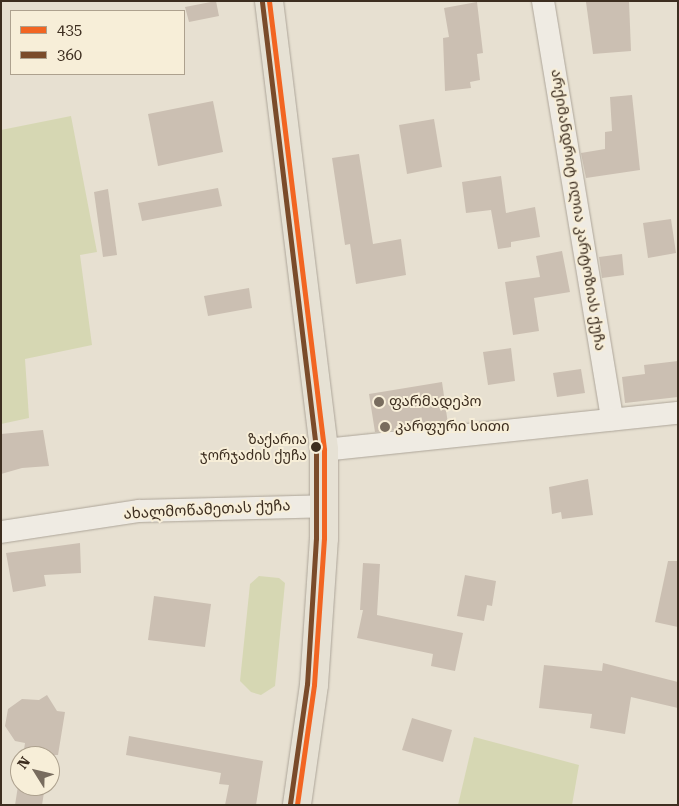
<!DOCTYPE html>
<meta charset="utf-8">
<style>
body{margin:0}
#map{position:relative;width:679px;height:806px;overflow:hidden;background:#e7e0d1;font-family:"Roboto Serif","Noto Sans Georgian",serif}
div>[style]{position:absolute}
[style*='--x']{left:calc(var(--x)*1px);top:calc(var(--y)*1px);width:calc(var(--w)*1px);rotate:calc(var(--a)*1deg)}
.green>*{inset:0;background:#d6d7b3}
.building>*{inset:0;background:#cbbfb2}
.roads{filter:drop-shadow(0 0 1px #ada599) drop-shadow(0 0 1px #ada599)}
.minor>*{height:22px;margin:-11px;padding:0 11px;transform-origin:11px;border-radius:11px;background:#efebe3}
.major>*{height:28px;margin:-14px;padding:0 14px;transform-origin:14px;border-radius:14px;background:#e6e1d4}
.bus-1>*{height:5px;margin:-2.5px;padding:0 2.5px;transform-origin:2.5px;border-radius:2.5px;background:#f26522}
.bus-2>*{height:5px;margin:-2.5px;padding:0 2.5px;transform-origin:2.5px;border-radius:2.5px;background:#7a4b2a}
.dots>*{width:14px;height:14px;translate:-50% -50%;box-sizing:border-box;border:2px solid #f7eed8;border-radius:50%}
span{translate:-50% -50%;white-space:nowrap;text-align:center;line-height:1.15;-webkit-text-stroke:4px #f7eed8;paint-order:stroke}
.bus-label{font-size:14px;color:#3d2e20}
.right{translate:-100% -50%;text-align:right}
.street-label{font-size:15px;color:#3d2e20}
.poi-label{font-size:15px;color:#3d2e20}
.left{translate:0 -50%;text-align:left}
.frame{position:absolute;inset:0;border:2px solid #3d2e20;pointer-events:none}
.legend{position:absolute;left:10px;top:10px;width:175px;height:65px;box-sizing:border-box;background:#f7eed8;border:1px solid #ada18e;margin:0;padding:6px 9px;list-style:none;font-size:15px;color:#3d2e20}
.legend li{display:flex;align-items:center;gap:10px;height:25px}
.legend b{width:25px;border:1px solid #ada18e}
.north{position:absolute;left:10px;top:746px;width:50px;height:50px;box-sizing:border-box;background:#f7eed8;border:1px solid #ada18e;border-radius:50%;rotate:306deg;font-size:14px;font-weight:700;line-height:20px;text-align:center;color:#3d2e20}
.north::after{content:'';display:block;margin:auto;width:18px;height:22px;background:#786c5e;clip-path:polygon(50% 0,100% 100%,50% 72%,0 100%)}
</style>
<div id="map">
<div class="green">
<div style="clip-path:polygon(71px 116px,97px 252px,80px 255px,92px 345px,25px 359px,29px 418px,1px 424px,1px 130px)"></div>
<div style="clip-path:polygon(259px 576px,279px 578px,285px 583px,275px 686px,261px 695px,251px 692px,240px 681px,250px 584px)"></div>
<div style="clip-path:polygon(474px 737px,579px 765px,572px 805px,458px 805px)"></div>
</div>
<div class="building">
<div style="clip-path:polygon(216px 1px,219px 16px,189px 22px,185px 7px)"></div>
<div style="clip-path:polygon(629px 1px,631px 51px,593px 54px,586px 2px)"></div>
<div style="clip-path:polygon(477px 2px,483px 53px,477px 54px,480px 80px,470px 82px,471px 88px,445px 91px,443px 38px,449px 37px,444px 8px)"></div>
<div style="clip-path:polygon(632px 95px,640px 170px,586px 178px,581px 153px,605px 149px,605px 132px,612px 131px,610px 97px)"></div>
<div style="clip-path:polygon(213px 101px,223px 152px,158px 166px,148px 114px)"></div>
<div style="clip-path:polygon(434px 119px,442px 167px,407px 174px,399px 125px)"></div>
<div style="clip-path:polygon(359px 154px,373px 244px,401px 239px,406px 275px,356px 284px,350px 244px,345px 245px,332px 158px)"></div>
<div style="clip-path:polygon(501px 176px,506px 213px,535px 207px,540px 237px,511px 242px,511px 247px,498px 249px,491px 210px,466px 213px,462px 182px)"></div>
<div style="clip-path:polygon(218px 188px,222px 206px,142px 221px,138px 203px)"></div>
<div style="clip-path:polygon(108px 189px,117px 255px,103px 257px,94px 192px)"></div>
<div style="clip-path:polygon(671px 219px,676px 253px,648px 258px,643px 223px)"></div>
<div style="clip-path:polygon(562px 251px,570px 292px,534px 298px,539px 331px,513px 335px,505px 282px,540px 277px,536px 256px)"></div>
<div style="clip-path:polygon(622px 254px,624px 275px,602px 278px,599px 257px)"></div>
<div style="clip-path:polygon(249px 288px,252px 308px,208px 316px,204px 296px)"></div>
<div style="clip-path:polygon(511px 348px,515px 381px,488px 385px,483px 352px)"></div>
<div style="clip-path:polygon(678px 361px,678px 397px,625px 403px,622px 377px,645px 374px,644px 365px)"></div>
<div style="clip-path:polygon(581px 369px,585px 393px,557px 397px,553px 373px)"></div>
<div style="clip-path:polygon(442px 382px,448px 424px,375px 432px,369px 394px)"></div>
<div style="clip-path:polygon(43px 430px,49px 466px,22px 468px,1px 474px,1px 434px)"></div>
<div style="clip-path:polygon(588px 479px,593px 515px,562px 519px,561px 512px,552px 514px,549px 487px)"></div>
<div style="clip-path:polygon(80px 543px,81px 573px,44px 575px,46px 586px,13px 592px,6px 553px)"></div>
<div style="clip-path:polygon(668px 561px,678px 561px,678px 627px,655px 622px)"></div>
<div style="clip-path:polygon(363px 563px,380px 564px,377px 615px,463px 633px,455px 671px,431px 666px,433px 654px,357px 638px,363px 610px,360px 610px)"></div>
<div style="clip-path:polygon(465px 575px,496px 581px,492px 606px,487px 605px,484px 621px,457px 616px)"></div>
<div style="clip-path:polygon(154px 596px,211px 604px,205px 647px,148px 640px)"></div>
<div style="clip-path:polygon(603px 663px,678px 682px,678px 708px,631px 697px,625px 734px,590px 728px,592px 714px,539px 708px,544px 665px,602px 671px)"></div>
<div style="clip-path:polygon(47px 695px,57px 711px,65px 712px,58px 755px,23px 756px,25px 743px,15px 741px,5px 726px,8px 709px,22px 699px,39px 700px)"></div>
<div style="clip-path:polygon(412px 718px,452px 730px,443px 762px,402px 750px)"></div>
<div style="clip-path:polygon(129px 736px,263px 761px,256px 805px,225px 805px,229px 785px,219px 784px,221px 773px,126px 755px)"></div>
<div style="clip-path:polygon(18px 786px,45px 786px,42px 805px,15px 805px)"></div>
</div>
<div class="roads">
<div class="minor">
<div style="--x:543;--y:1;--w:424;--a:80.6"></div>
<div style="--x:324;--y:450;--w:356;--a:-6"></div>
<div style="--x:1;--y:532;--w:140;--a:-8.7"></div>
<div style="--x:139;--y:511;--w:185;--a:-1.5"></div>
</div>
<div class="major">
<div style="--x:269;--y:1;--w:452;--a:83"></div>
<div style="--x:324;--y:450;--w:88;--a:90"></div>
<div style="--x:324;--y:538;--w:147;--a:93.9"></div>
<div style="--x:314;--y:685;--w:121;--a:98.1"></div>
</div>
</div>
<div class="bus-1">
<div style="--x:269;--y:1;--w:452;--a:83"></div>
<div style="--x:324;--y:450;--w:88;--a:90"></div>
<div style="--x:324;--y:538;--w:147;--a:93.9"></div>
<div style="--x:314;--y:685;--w:121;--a:98.1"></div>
</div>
<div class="bus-2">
<div style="--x:262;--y:2;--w:451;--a:83.1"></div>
<div style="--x:316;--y:450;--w:88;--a:90"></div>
<div style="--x:316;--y:538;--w:146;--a:93.5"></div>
<div style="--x:307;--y:684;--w:121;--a:98.1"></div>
</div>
<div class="dots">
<div style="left:379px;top:402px;background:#786c5e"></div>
<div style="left:385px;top:427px;background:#786c5e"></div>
<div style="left:316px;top:447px;background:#3d2e20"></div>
</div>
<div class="bus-label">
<span class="right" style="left:307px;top:447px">ზაქარია<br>ჯორჯაძის ქუჩა</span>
</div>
<div class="street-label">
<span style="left:578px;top:210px;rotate:81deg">არქიმანდრიტ ილია კარტოზიას ქუჩა</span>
<span style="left:207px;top:510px;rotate:-3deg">ახალმოწამეთას ქუჩა</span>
</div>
<div class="poi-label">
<span class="left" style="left:389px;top:402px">ფარმადეპო</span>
<span class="left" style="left:395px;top:427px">კარფური სითი</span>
</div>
<div class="frame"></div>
<ul class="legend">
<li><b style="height:6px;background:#f26522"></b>435</li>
<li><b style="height:6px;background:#7a4b2a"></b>360</li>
</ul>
<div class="north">N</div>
</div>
